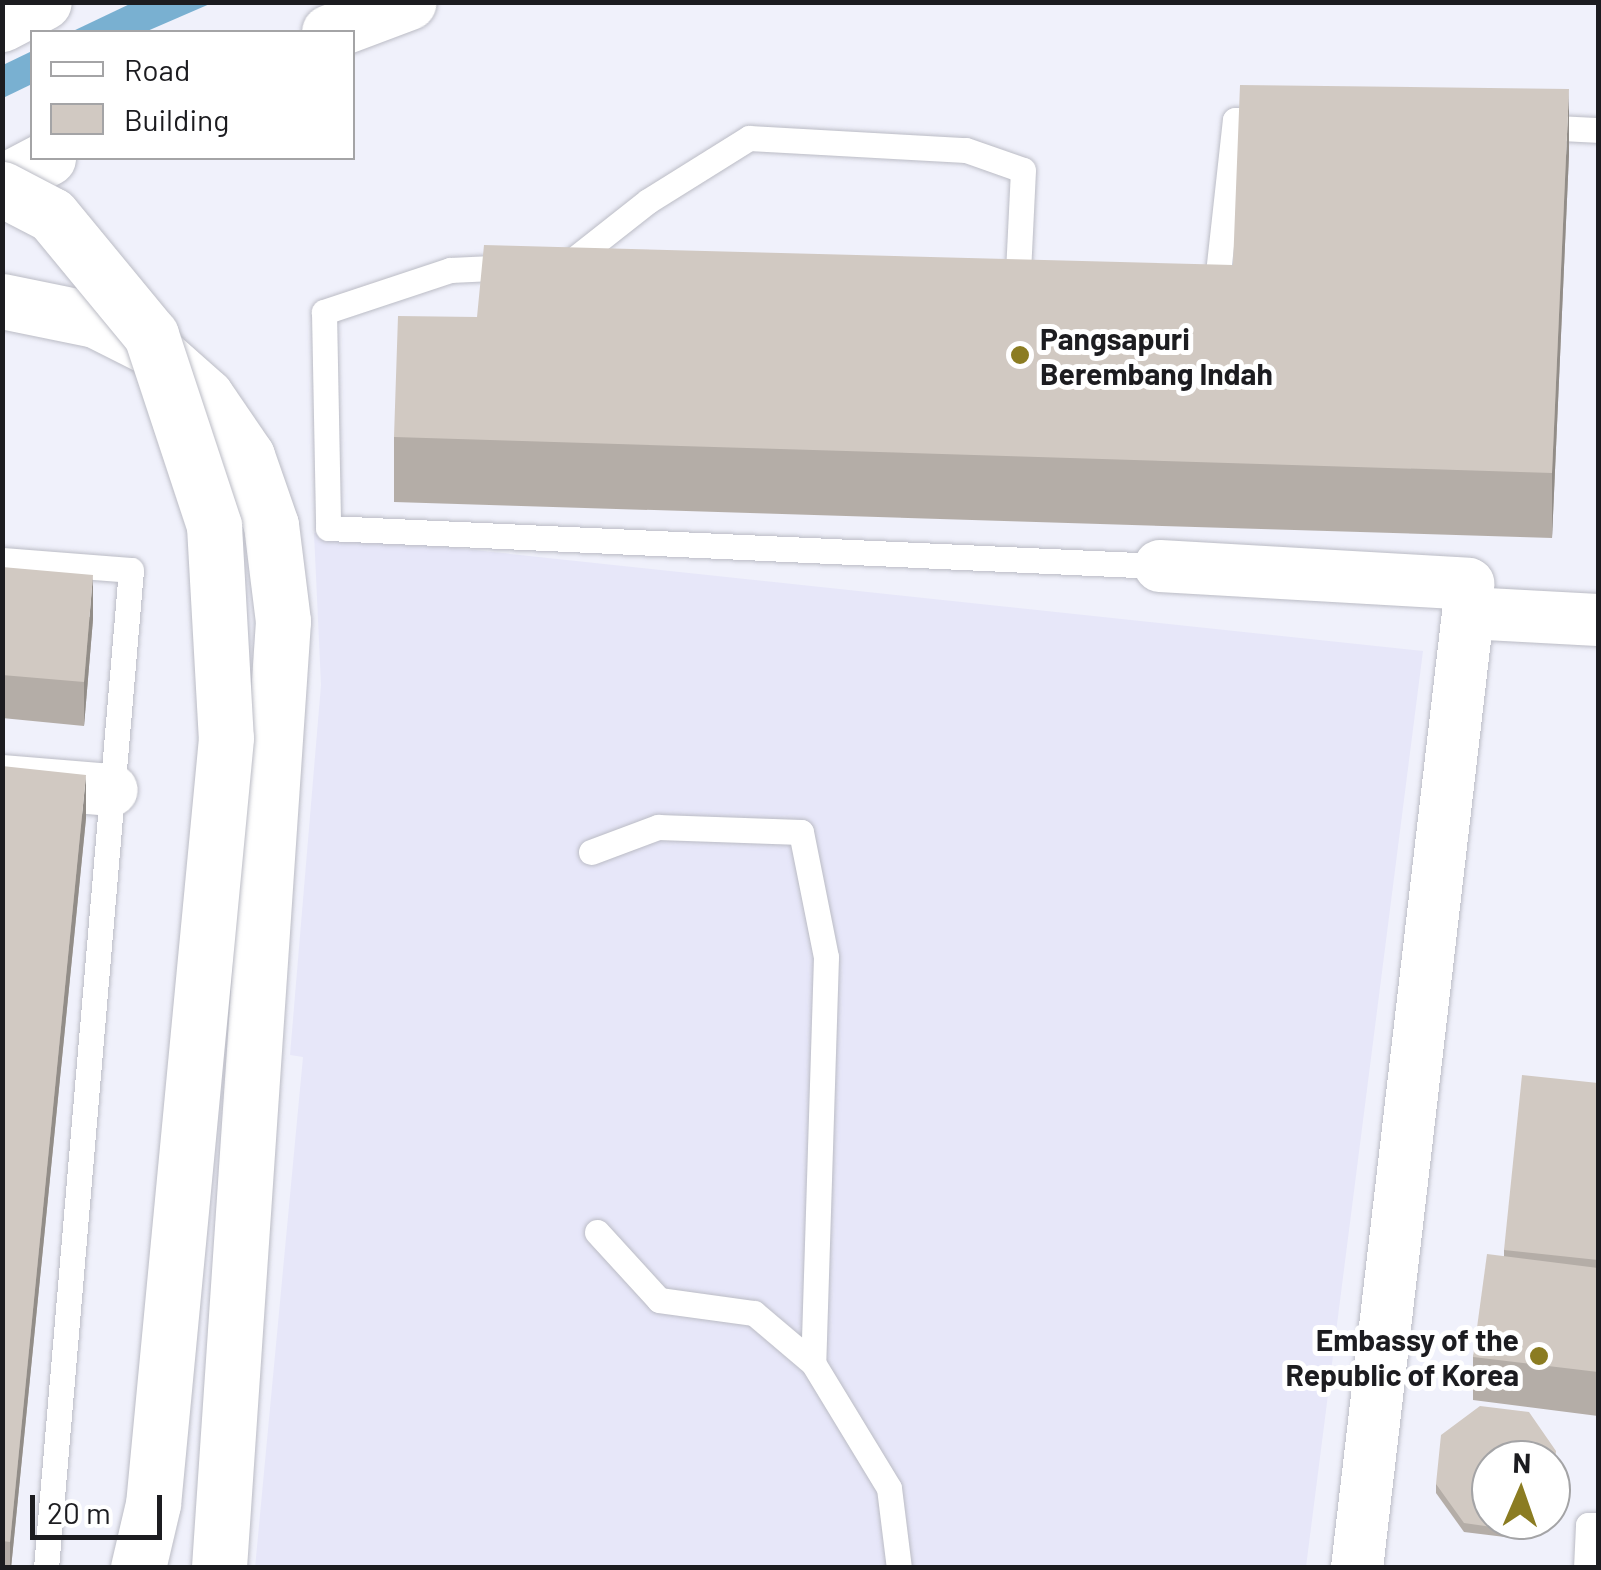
<!DOCTYPE html>
<style>
body{margin:0}
#map{position:relative;width:1601px;height:1570px;overflow:hidden;background:#f0f1fb;font-family:Barlow,sans-serif}
div>[style]{position:absolute}
[style*='--x']{left:calc(var(--x)*1px);top:calc(var(--y)*1px);width:calc(var(--w)*1px);rotate:calc(var(--a)*1deg)}
.built>*{inset:0;background:#e7e7f9}
.water>*{inset:0;background:#79b0d1}
.roads{filter:drop-shadow(0 0 2px #bbbcc5) drop-shadow(0 0 2px #bbbcc5)}
.lane>*{height:25px;margin:-12.5px;padding:0 12.5px;transform-origin:12.5px;border-radius:12.5px;background:#fff}
.street>*{height:52px;margin:-26px;padding:0 26px;transform-origin:26px;border-radius:26px;background:#fff}
.highway>*{height:55px;margin:-27.5px;padding:0 27.5px;transform-origin:27.5px;border-radius:27.5px;background:#fff}
.bridges{filter:drop-shadow(0 0 2px #bbbcc5) drop-shadow(0 0 2px #bbbcc5)}
.highway-bridge>*{height:55px;margin:-27.5px;padding:0 27.5px;transform-origin:27.5px;border-radius:27.5px;background:#fff}
.wall>*{inset:0;background:#b4ada7}
.shaded-wall>*{inset:0;background:#928d88}
.building>*{inset:0;background:#d1c9c2}
.dots>*{width:28px;height:28px;translate:-50% -50%;box-sizing:border-box;border:5px solid #fff;border-radius:50%}
span{translate:-50% -50%;white-space:nowrap;text-align:center;line-height:1.15;-webkit-text-stroke:10px #fff;paint-order:stroke}
.poi-label{font-size:30px;color:#1c1c20;font-weight:700}
.left{translate:0 -50%;text-align:left}
.right{translate:-100% -50%;text-align:right}
.frame{position:absolute;inset:0;border:5px solid #1c1c20;pointer-events:none}
.legend{position:absolute;left:30px;top:30px;width:325px;height:130px;box-sizing:border-box;background:#fff;border:2px solid #a4a4a6;margin:0;padding:12px 18px;list-style:none;font-size:30px;color:#1c1c20}
.legend li{display:flex;align-items:center;gap:20px;height:50px}
.legend b{width:50px;border:2px solid #a4a4a6}
.north{position:absolute;left:1471px;top:1440px;width:100px;height:100px;box-sizing:border-box;background:#fff;border:2px solid #a4a4a6;border-radius:50%;rotate:2deg;font-size:28px;font-weight:700;line-height:40px;text-align:center;color:#1c1c20}
.north::after{content:'';display:block;margin:auto;width:35px;height:45px;background:#8b7c22;clip-path:polygon(50% 0,100% 100%,50% 72%,0 100%)}
.scale{position:absolute;left:30px;top:1495px;width:132px;height:45px;box-sizing:border-box;border:5px solid #1c1c20;border-top:0;padding-left:12px;font-size:30px;line-height:35px;white-space:nowrap;color:#1c1c20;-webkit-text-stroke:8px #fff;paint-order:stroke}
</style>
<div id="map">
<div class="built">
<div style="clip-path:polygon(314px 533px,1423px 651px,1306px 1567px,255px 1568px,303px 1057px,290px 1055px,321px 685px)"></div>
</div>
<div class="water">
<div style="clip-path:polygon(134px 2px,212px 2px,212px 3px,145px 32px,71px 32px)"></div>
<div style="clip-path:polygon(32px 51px,32px 84px,3px 98px,3px 65px)"></div>
</div>
<div class="roads">
<div class="lane">
<div style="--x:1539;--y:127;--w:59;--a:2.9"></div>
<div style="--x:568;--y:264;--w:102;--a:-38.2"></div>
<div style="--x:648;--y:201;--w:119;--a:-32"></div>
<div style="--x:749;--y:138;--w:217;--a:3.2"></div>
<div style="--x:966;--y:150;--w:60;--a:19.3"></div>
<div style="--x:1023;--y:170;--w:101;--a:92.8"></div>
<div style="--x:513;--y:267;--w:63;--a:177.3"></div>
<div style="--x:450;--y:270;--w:133;--a:161.6"></div>
<div style="--x:324;--y:312;--w:216;--a:88.9"></div>
<div style="--x:328;--y:528;--w:833;--a:2.62"></div>
<div style="--x:1216;--y:291;--w:172;--a:-83.7"></div>
<div style="--x:1235;--y:120;--w:34;--a:0"></div>
<div style="--x:2;--y:560;--w:129;--a:4.4"></div>
<div style="--x:131;--y:570;--w:1002;--a:94.87"></div>
<div style="--x:591;--y:852;--w:72;--a:-20.5"></div>
<div style="--x:658;--y:827;--w:143;--a:2"></div>
<div style="--x:801;--y:832;--w:127;--a:78.7"></div>
<div style="--x:826;--y:957;--w:406;--a:91.8"></div>
<div style="--x:813;--y:1363;--w:146;--a:58.7"></div>
<div style="--x:889;--y:1488;--w:81;--a:82.9"></div>
<div style="--x:597;--y:1232;--w:92;--a:47.6"></div>
<div style="--x:659;--y:1300;--w:96;--a:7.8"></div>
<div style="--x:754;--y:1313;--w:77;--a:40.3"></div>
<div style="--x:1586;--y:1568;--w:43;--a:-87.3"></div>
<div style="--x:1588;--y:1525;--w:10;--a:0"></div>
</div>
<div class="street">
<div style="--x:1160;--y:566;--w:309;--a:3.3"></div>
<div style="--x:1468;--y:584;--w:29;--a:90"></div>
<div style="--x:1468;--y:613;--w:130;--a:3.1"></div>
<div style="--x:2;--y:781;--w:110;--a:4.7"></div>
<div style="--x:1357;--y:1568;--w:961;--a:-83.37"></div>
</div>
<div class="highway">
<div style="--x:2;--y:24;--w:47;--a:-27.6"></div>
<div style="--x:329;--y:32;--w:85;--a:-20.6"></div>
<div style="--x:2;--y:182;--w:52;--a:-27.6"></div>
<div style="--x:2;--y:301;--w:95;--a:11.5"></div>
<div style="--x:95;--y:320;--w:65;--a:26.6"></div>
<div style="--x:153;--y:349;--w:71;--a:41.6"></div>
<div style="--x:206;--y:396;--w:73;--a:55.7"></div>
<div style="--x:247;--y:456;--w:73;--a:70.8"></div>
<div style="--x:271;--y:525;--w:97;--a:82.9"></div>
<div style="--x:283;--y:621;--w:949;--a:93.87"></div>
</div>
</div>
<div class="bridges">
<div class="highway-bridge">
<div style="--x:2;--y:189;--w:56;--a:27.5"></div>
<div style="--x:52;--y:215;--w:156;--a:50.5"></div>
<div style="--x:151;--y:335;--w:201;--a:71.7"></div>
<div style="--x:214;--y:526;--w:212;--a:86.8"></div>
<div style="--x:226;--y:738;--w:769;--a:95.44"></div>
<div style="--x:153;--y:1504;--w:66;--a:103.2"></div>
</div>
</div>
<div class="wall">
<div style="clip-path:polygon(1569px 154px,1552px 538px,394px 502px,394px 437px,477px 317px,1233px 265px)"></div>
<div style="clip-path:polygon(2px 567px,93px 619px,84px 726px,2px 718px)"></div>
<div style="clip-path:polygon(2px 766px,86px 818px,11px 1568px,2px 1568px)"></div>
<div style="clip-path:polygon(1598px 1083px,1598px 1416px,1473px 1400px,1473px 1357px,1504px 1256px,1504px 1250px)"></div>
<div style="clip-path:polygon(1436px 1484px,1553px 1506px,1513px 1538px,1464px 1532px,1436px 1493px)"></div>
</div>
<div class="shaded-wall">
<div style="clip-path:polygon(1569px 89px,1569px 154px,1552px 538px,1552px 473px)"></div>
<div style="clip-path:polygon(93px 575px,93px 619px,84px 726px,84px 682px)"></div>
<div style="clip-path:polygon(86px 775px,86px 818px,11px 1568px,10px 1568px,10px 1542px)"></div>
<div style="clip-path:polygon(1525px 1520px,1536px 1520px,1513px 1538px,1513px 1530px)"></div>
</div>
<div class="building">
<div style="clip-path:polygon(1240px 85px,1569px 89px,1552px 473px,394px 437px,398px 316px,477px 317px,484px 245px,1233px 265px)"></div>
<div style="clip-path:polygon(2px 567px,93px 575px,84px 682px,2px 675px)"></div>
<div style="clip-path:polygon(2px 766px,86px 775px,10px 1542px,2px 1541px)"></div>
<div style="clip-path:polygon(1522px 1075px,1598px 1083px,1598px 1260px,1504px 1250px)"></div>
<div style="clip-path:polygon(1487px 1254px,1598px 1268px,1598px 1372px,1473px 1357px)"></div>
<div style="clip-path:polygon(1480px 1406px,1529px 1412px,1556px 1451px,1553px 1497px,1551px 1499px,1551px 1460px,1491px 1460px,1491px 1520px,1525px 1520px,1513px 1530px,1464px 1523px,1436px 1484px,1441px 1435px)"></div>
</div>
<div class="dots">
<div style="left:1020px;top:355px;background:#8b7c22"></div>
<div style="left:1539px;top:1356px;background:#8b7c22"></div>
</div>
<div class="poi-label">
<span class="left" style="left:1040px;top:355px">Pangsapuri<br>Berembang Indah</span>
<span class="right" style="left:1519px;top:1356px">Embassy of the<br>Republic of Korea</span>
</div>
<div class="frame"></div>
<ul class="legend">
<li><b style="height:12px;background:#fff"></b>Road</li>
<li><b style="height:28px;background:#d1c9c2"></b>Building</li>
</ul>
<div class="north">N</div>
<div class="scale">20 m</div>
</div>
